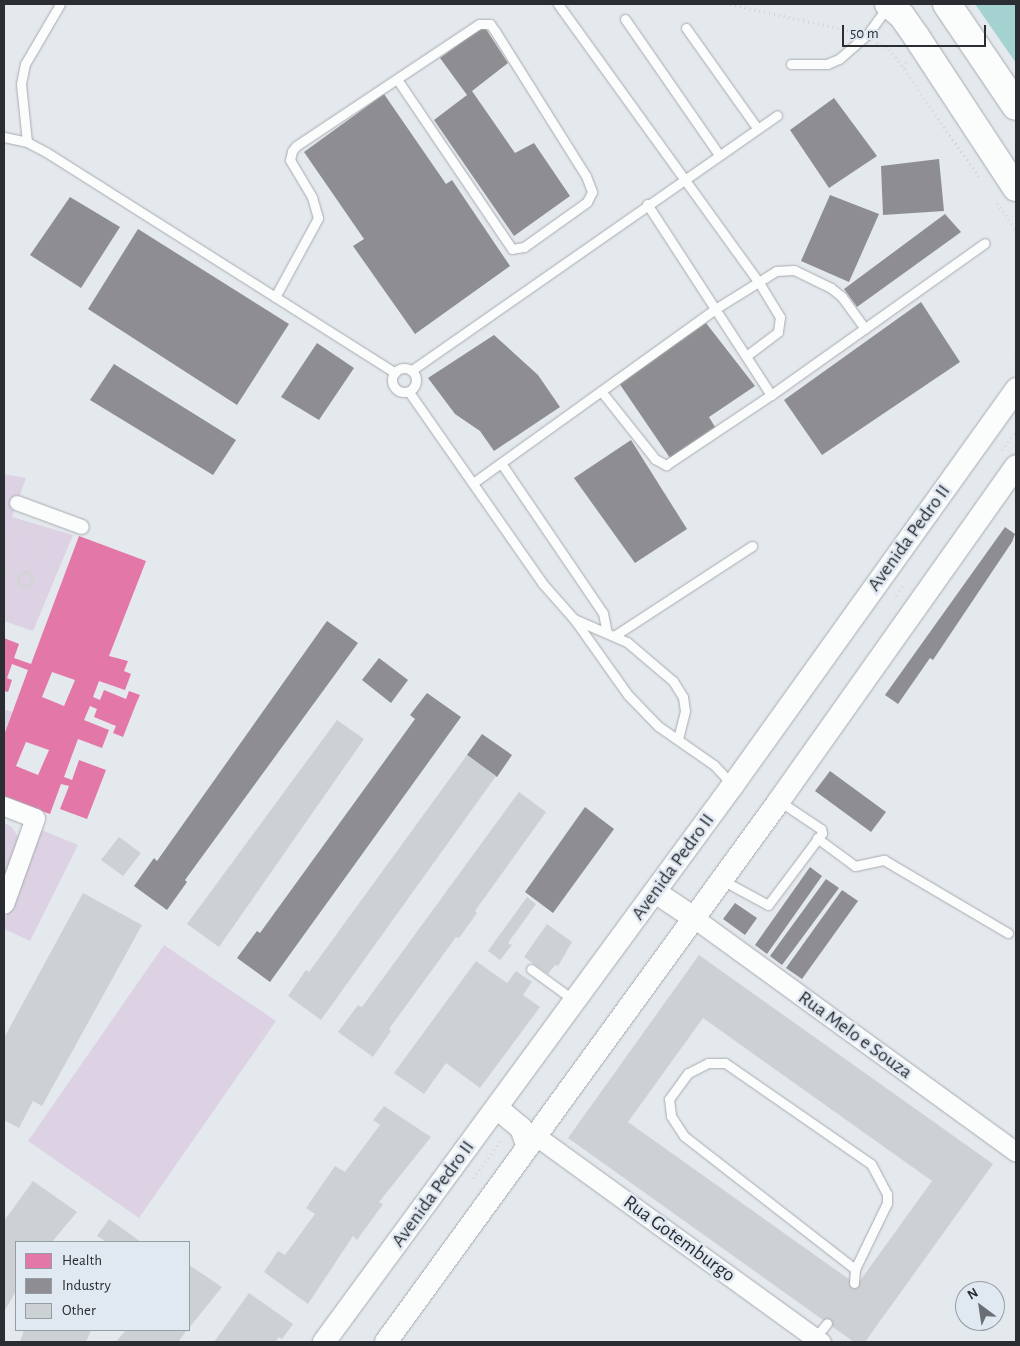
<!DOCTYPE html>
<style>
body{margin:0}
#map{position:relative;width:1020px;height:1346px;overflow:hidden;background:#e4e9ee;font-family:"Alegreya Sans",sans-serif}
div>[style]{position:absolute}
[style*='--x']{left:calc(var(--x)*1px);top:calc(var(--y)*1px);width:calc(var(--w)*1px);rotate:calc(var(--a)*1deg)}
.green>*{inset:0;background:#ddd2e4}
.water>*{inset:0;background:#a4d2d0}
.health>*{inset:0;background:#e377a8}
.industry>*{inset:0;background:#8d8d92}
.building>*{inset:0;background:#ccd1d4}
.path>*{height:3px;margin-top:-1.5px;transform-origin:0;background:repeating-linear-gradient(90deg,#d3d5d5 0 1px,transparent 0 5px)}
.path>.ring{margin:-1.5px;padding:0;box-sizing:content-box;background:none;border:3px solid #d3d5d5;border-radius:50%}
.roads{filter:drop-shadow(0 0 1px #a8abaf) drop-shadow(0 0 1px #a8abaf)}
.service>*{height:9px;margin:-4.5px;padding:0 4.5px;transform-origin:4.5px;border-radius:4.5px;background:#fbfcfc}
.service>.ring{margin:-4.5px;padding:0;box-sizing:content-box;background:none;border:9px solid #fbfcfc;border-radius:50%}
.pedestrian>*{height:14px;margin:-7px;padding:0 7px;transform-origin:7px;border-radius:7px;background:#fbfcfc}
.minor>*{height:19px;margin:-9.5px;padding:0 9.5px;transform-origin:9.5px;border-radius:9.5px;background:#fbfcfc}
.tertiary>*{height:22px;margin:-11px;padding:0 11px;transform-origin:11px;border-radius:11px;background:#fbfcfc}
.secondary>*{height:26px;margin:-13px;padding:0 13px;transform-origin:13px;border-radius:13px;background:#fbfcfc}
.trunk>*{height:28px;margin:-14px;padding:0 14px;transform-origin:14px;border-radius:14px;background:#fbfcfc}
span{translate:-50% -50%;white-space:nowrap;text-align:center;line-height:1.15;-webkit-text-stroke:5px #e0e8f2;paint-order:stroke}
.street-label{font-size:20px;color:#2a2d31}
.frame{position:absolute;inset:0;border:5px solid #2a2d31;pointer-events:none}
.legend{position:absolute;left:15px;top:1241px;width:175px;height:90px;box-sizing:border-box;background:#e0e8f2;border:1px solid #979da5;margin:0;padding:6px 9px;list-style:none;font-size:15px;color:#2a2d31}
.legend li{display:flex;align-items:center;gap:10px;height:25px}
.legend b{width:25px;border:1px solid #979da5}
.north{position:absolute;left:955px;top:1281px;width:50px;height:50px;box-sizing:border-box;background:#e0e8f2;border:1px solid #979da5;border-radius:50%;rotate:329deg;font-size:14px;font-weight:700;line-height:20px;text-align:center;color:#2a2d31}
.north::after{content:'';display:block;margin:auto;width:18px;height:22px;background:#6b6f73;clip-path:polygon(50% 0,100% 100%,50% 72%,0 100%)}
.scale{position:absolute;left:842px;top:25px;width:144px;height:22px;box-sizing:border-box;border:2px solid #2a2d31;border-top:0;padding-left:6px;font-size:15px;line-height:18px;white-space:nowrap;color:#2a2d31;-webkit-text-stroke:4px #e0e8f2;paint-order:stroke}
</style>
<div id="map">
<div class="green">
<div style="clip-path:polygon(4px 474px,26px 478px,12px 517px,73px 535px,33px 631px,4px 621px)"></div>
<div style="clip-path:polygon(4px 709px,12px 712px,4px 735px)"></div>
<div style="clip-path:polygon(4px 823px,12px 827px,19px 838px,4px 887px)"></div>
<div style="clip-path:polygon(39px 829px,78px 845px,30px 941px,4px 929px,4px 922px)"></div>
<div style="clip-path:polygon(164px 945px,276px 1021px,139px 1218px,28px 1141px)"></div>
</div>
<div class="water">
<div style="clip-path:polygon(975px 4px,1016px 4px,1016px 63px)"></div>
</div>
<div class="health">
<div style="clip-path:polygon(evenodd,79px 536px,146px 561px,109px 656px,128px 661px,124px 671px,131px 674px,125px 690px,99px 681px,93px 697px,100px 700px,104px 690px,126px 699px,129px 691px,140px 695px,136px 704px,123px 737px,113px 733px,116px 726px,94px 717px,97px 709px,90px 706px,84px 720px,109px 730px,102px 748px,78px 739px,64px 777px,72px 780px,79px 760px,106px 770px,87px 819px,60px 809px,69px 786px,61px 784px,50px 814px,4px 797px,4px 735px,28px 670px,12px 664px,7px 678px,12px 680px,8px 692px,4px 691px,4px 638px,19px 644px,14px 658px,31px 664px,79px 536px,52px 672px,75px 680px,64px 706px,42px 697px,52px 672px,79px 536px,26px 742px,49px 750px,38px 775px,16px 766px,26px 742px)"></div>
</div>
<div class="industry">
<div style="clip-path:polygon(484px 26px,508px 63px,472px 91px,515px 153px,534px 143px,570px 196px,514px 236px,434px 120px,467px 95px,440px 58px)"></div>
<div style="clip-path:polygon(384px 94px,446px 184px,452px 180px,510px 266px,415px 334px,353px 246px,364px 239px,304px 152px)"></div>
<div style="clip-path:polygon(834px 98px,877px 156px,829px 188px,790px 130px)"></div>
<div style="clip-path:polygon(939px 159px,944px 211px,883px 215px,881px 166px)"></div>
<div style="clip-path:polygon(830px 195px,879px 214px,849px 282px,801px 261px)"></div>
<div style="clip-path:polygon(70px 197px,120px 227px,81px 288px,30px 255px)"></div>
<div style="clip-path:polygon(945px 214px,961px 232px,857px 307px,844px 289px)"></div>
<div style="clip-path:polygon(138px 229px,289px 324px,237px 405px,88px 309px)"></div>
<div style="clip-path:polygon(921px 302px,960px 362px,822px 455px,784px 400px)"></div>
<div style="clip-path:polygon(706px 323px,755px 386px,709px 417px,715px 427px,670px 458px,619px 383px)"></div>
<div style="clip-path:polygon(494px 335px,538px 375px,560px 407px,494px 451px,480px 431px,455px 414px,428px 378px)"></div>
<div style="clip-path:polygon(317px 343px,354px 368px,319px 420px,281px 397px)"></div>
<div style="clip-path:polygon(114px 364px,236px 440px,213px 475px,90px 400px)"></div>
<div style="clip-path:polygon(631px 440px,687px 529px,635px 563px,574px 478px)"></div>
<div style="clip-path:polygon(1005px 527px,1015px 534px,1012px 542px,933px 660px,930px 658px,898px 704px,885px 695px)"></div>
<div style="clip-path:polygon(327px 621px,358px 643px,185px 880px,187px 882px,167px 910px,134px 886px,154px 858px,157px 861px)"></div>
<div style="clip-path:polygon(379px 658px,408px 680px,391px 703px,362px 680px)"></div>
<div style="clip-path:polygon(427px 693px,461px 717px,270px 982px,237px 958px,257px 931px,260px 933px,415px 719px,410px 715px)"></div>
<div style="clip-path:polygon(482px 734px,512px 755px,497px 777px,467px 755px)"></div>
<div style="clip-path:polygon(830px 771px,886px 812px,871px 832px,815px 791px)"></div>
<div style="clip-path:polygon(585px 807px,614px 829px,553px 913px,525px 892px)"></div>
<div style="clip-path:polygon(810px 867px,822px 876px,767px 954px,755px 945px)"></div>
<div style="clip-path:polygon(826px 879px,839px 888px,782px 965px,770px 956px)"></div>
<div style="clip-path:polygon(842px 890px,858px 901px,802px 979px,786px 968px)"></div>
<div style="clip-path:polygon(735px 903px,757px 918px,745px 935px,723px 919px)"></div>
</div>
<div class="building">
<div style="clip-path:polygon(337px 720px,364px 739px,219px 947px,187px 924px)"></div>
<div style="clip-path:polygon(467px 755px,496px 776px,321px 1020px,288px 996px,306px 970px,309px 972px)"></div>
<div style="clip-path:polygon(519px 792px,546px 812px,475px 911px,477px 913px,459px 938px,456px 937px,389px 1029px,391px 1031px,373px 1057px,338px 1032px,358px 1005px,362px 1007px)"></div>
<div style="clip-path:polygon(119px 837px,141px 853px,123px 876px,101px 860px)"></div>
<div style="clip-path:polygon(83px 893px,142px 925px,42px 1106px,33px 1101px,19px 1128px,4px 1120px,4px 1038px)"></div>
<div style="clip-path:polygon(527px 897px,536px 904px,508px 943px,512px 945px,500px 960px,488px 951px)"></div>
<div style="clip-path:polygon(547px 924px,572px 942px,558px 966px,555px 965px,548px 974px,524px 957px)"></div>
<div style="clip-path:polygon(evenodd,699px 955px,993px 1164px,865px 1342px,854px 1342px,568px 1138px,699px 955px,703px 1018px,932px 1181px,857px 1285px,628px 1122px,703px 1018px)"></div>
<div style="clip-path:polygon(476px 961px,507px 983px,516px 971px,532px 982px,523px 995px,540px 1007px,480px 1088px,446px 1063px,424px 1094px,394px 1073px)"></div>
<div style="clip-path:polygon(384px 1106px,431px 1137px,379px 1202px,383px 1204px,357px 1240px,353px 1236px,308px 1304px,264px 1272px,278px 1251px,285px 1255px,315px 1214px,306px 1208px,335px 1166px,345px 1172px,380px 1125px,373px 1120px)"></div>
<div style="clip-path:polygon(33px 1181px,77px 1212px,52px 1242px,16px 1242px,16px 1291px,4px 1312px,4px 1221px)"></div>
<div style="clip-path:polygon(109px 1219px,141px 1242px,107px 1242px,97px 1236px)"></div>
<div style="clip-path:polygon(189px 1265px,222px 1287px,189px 1328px)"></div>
<div style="clip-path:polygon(249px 1293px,293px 1324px,282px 1339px,279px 1337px,275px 1342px,214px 1342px)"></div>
<div style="clip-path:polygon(24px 1330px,91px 1330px,86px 1342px,20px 1342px)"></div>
<div style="clip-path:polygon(126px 1330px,187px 1330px,178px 1342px,116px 1342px)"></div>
</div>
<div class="path">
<div style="--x:730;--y:4;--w:124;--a:12.6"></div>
<div style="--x:877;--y:42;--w:14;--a:30"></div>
<div style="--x:889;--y:49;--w:25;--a:53"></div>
<div style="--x:906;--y:62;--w:7;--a:106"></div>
<div style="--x:904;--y:69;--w:131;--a:55.2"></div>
<div style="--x:997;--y:203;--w:33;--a:55"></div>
<div style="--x:1016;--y:354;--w:5;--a:90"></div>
<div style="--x:1002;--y:450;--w:24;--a:-55"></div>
<div style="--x:4;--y:557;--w:35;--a:-72"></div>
<div style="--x:15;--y:524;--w:35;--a:16"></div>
<div style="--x:4;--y:570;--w:15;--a:23"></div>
<div class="ring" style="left:18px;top:572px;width:11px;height:11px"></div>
<div style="--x:28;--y:572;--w:42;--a:-70.7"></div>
<div style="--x:896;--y:595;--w:14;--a:-54"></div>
<div style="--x:4;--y:701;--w:4;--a:27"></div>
<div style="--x:473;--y:1178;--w:49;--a:-53.4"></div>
</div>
<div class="roads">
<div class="service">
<div style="--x:558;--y:4;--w:342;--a:54.2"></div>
<div style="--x:758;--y:281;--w:42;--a:58.6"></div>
<div style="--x:780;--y:317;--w:15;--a:98"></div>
<div style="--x:778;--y:332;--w:40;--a:143"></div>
<div style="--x:625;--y:19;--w:165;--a:55.3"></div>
<div style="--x:686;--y:28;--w:123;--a:54.6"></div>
<div style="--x:791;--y:64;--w:36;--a:0"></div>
<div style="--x:827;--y:64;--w:13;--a:-23"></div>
<div style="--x:839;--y:59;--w:37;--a:-41"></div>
<div style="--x:867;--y:35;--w:36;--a:-54"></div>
<div style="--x:4;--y:137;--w:24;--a:12"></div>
<div style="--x:27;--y:142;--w:21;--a:28"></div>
<div style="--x:46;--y:152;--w:413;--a:32.3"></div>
<div style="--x:27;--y:142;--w:58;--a:-95.9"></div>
<div style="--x:21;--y:84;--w:20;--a:-79"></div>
<div style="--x:25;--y:64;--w:69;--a:-59.7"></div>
<div style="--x:647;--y:204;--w:228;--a:57"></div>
<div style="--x:771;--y:395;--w:262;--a:-35.4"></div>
<div style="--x:275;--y:297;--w:90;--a:-61.4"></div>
<div style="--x:318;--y:218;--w:22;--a:-106"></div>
<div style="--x:312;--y:197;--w:43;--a:-120.7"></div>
<div style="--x:290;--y:160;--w:9;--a:-77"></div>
<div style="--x:292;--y:151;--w:6;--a:-51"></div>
<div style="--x:296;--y:146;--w:220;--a:-33.7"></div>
<div style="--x:479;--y:24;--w:11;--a:0"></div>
<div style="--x:490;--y:24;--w:9;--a:54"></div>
<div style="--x:495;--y:31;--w:171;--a:57.9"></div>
<div style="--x:586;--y:176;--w:17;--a:69"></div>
<div style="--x:592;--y:192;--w:11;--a:117"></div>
<div style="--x:587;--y:202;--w:77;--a:144.5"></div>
<div style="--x:524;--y:247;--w:12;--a:171"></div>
<div style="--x:512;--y:249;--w:205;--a:-124.1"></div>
<div class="ring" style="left:392px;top:368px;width:15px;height:15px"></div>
<div style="--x:412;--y:370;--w:445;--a:-34.9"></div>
<div style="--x:601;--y:391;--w:87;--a:51.5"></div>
<div style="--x:655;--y:459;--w:13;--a:29"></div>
<div style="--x:666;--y:465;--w:126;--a:-33.7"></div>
<div style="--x:409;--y:392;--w:234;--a:55.1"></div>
<div style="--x:543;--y:584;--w:47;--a:48.5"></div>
<div style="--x:574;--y:619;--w:93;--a:54.6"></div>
<div style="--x:628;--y:695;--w:43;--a:45.9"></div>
<div style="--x:658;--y:726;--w:68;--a:34.9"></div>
<div style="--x:714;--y:765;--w:26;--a:47"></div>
<div style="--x:501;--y:463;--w:181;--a:55.8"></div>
<div style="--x:603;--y:613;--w:20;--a:79"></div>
<div style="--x:473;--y:483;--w:298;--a:-35.7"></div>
<div style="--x:715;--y:309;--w:72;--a:-31.9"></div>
<div style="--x:776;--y:271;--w:18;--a:-3"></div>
<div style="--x:794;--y:270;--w:41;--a:25.9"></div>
<div style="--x:831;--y:288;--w:14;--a:39"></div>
<div style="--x:842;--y:297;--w:39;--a:54"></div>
<div style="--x:574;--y:619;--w:58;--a:23.5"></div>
<div style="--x:627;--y:642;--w:60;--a:40.3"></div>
<div style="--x:673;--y:681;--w:19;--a:58"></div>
<div style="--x:683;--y:697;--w:14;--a:82"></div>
<div style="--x:685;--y:711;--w:29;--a:104"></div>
<div style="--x:614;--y:636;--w:165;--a:-33.1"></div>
<div style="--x:817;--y:838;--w:47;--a:36.4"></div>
<div style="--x:855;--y:866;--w:30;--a:-12"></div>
<div style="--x:884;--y:860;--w:144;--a:30.5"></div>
<div style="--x:722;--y:880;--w:52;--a:28.5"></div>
<div style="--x:768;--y:905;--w:90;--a:-53.1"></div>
<div style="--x:822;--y:833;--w:4;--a:-104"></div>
<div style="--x:821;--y:829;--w:50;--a:-146.3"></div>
<div style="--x:531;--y:969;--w:54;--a:36"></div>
<div style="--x:854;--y:1283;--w:14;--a:-86"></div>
<div style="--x:855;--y:1269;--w:73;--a:-64.1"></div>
<div style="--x:887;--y:1203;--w:9;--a:-90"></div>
<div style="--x:887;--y:1194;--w:34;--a:-118"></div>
<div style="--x:871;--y:1164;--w:178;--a:-145.3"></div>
<div style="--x:725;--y:1063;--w:17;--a:180"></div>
<div style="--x:708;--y:1063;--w:22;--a:153"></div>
<div style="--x:688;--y:1073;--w:32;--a:126"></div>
<div style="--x:669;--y:1099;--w:17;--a:83"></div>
<div style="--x:671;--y:1116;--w:24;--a:57"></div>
<div style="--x:684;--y:1136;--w:217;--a:37.9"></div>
<div style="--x:815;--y:1338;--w:19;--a:-51"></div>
</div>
<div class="pedestrian">
<div style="--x:17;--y:503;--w:69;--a:20.3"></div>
</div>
<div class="minor">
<div style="--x:4;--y:806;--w:33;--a:21"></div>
<div style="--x:35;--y:818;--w:91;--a:109.8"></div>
<div style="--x:694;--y:918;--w:398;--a:36"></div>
<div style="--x:536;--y:1136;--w:352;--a:35.9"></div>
</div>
<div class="tertiary">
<div style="--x:655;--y:892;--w:47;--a:33.7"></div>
<div style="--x:497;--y:1108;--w:31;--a:40"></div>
<div style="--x:521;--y:1128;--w:20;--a:70"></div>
<div style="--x:324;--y:1342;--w:691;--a:-53.71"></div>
<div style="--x:733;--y:785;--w:487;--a:-54.4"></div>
<div style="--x:386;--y:1342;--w:669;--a:-54"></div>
<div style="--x:779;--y:801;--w:410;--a:-54.7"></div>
</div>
<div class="secondary">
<div style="--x:888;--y:4;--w:18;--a:41"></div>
<div style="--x:902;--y:16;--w:24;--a:55"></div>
<div style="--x:916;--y:36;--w:182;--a:56.7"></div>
</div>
<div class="trunk">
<div style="--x:947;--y:4;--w:123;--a:55.9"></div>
</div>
</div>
<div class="street-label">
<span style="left:909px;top:538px;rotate:-54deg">Avenida Pedro II</span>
<span style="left:673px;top:867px;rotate:-54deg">Avenida Pedro II</span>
<span style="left:855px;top:1035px;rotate:36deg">Rua Melo e Souza</span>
<span style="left:433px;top:1194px;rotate:-54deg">Avenida Pedro II</span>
<span style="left:679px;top:1239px;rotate:36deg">Rua Gotemburgo</span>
</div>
<div class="frame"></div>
<ul class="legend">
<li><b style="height:14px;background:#e377a8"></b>Health</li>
<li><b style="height:14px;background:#8d8d92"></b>Industry</li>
<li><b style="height:14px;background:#ccd1d4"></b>Other</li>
</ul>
<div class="north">N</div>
<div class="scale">50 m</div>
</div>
